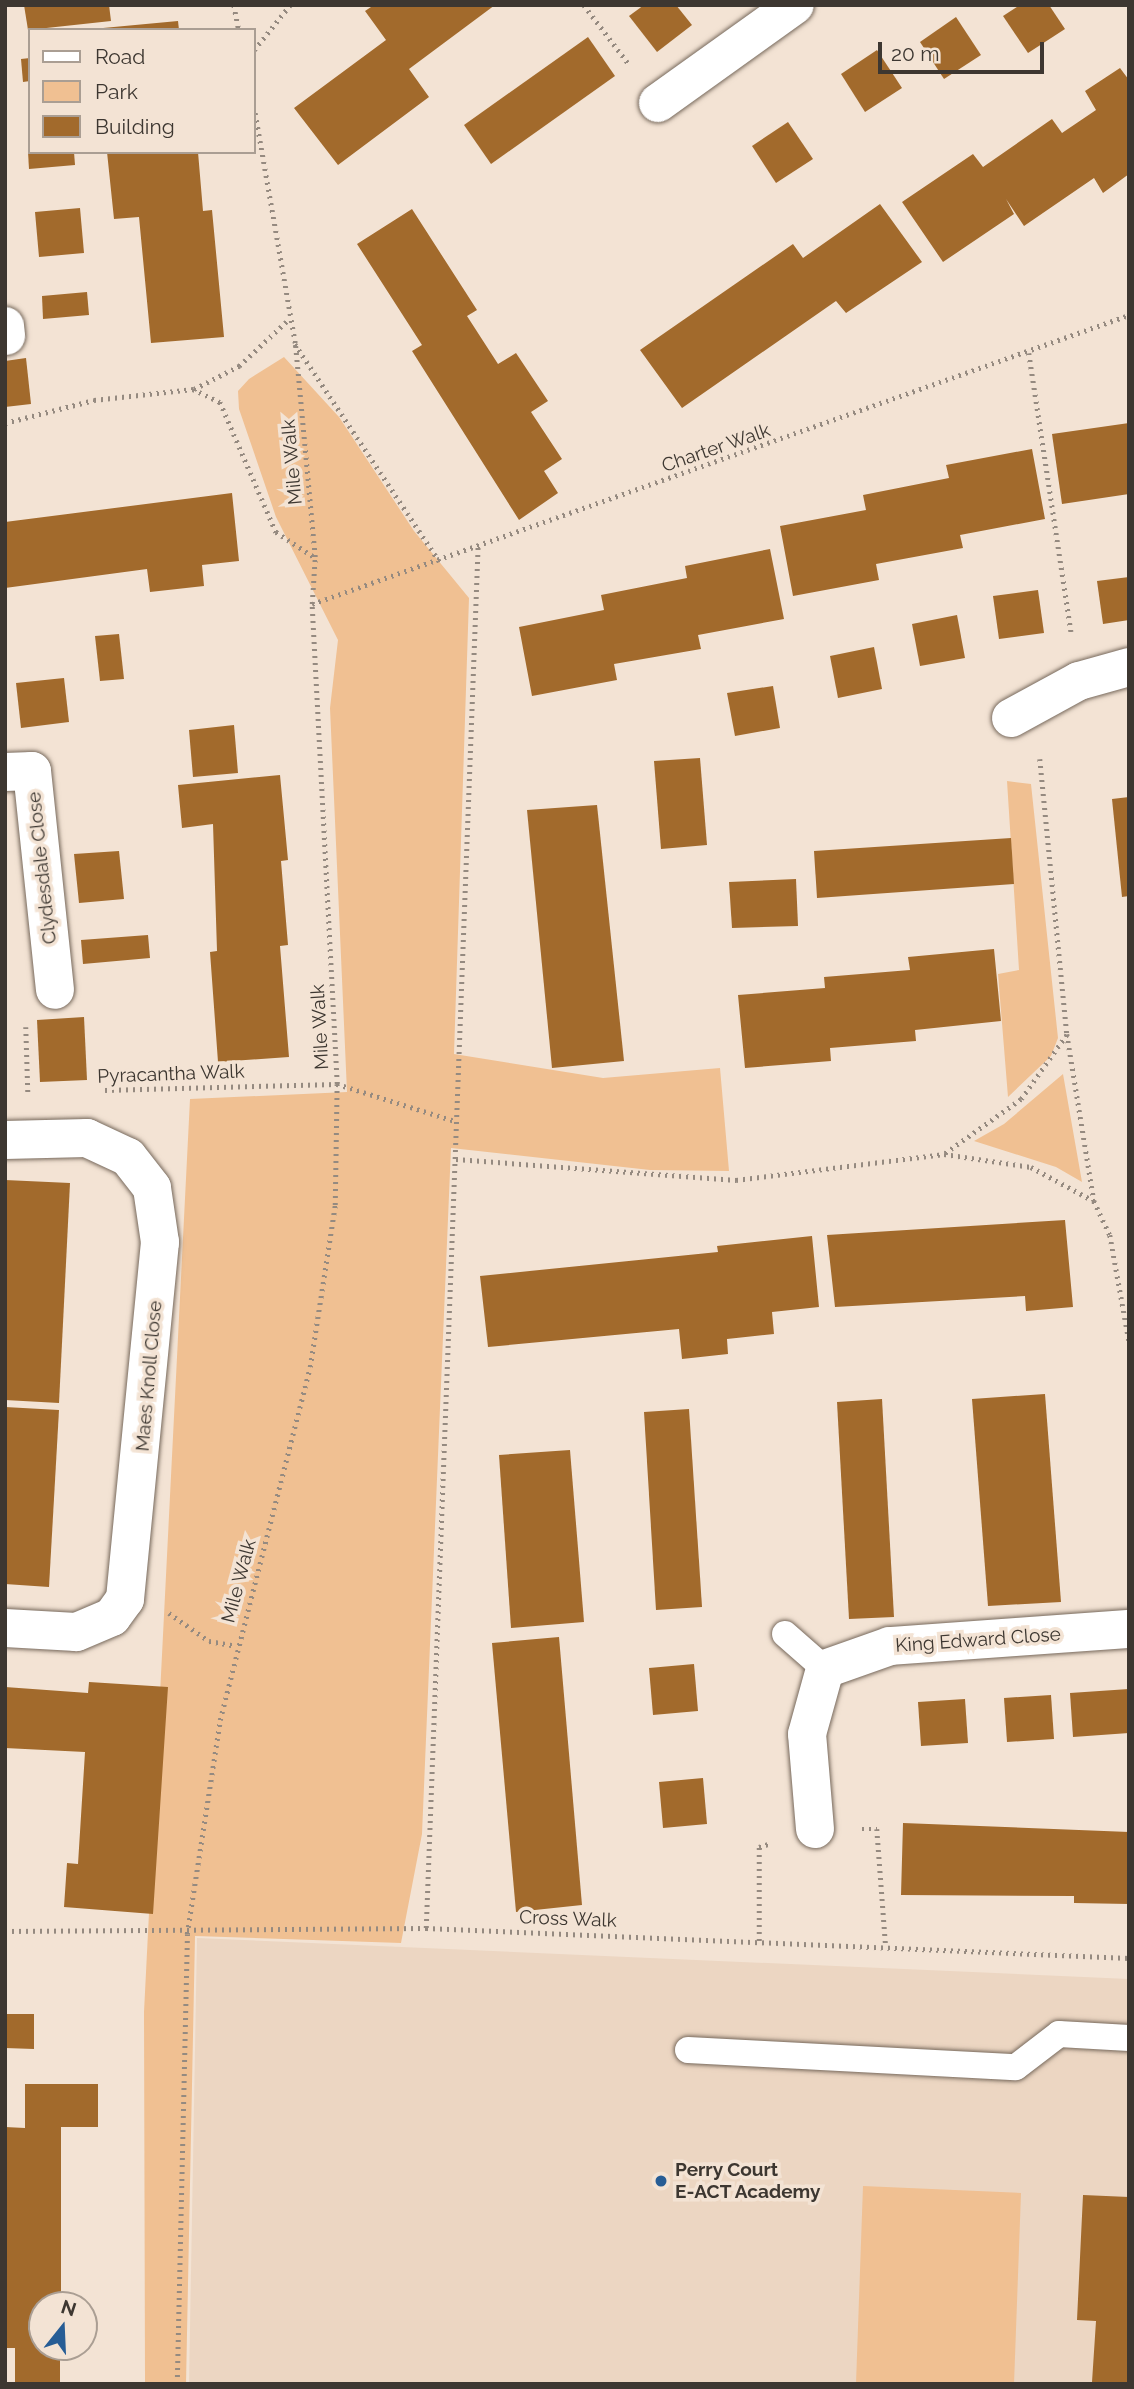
<!DOCTYPE html>
<style>
body{margin:0}
#map{position:relative;width:1134px;height:2389px;overflow:hidden;background:#f3e3d4;font-family:Raleway,sans-serif}
div>[style]{position:absolute}
[style*='--x']{left:calc(var(--x)*1px);top:calc(var(--y)*1px);width:calc(var(--w)*1px);rotate:calc(var(--a)*1deg)}
.built>*{inset:0;background:#ecd6c2}
.green>*{inset:0;background:#f0c092}
.building>*{inset:0;background:#a26a2c}
.path>*{height:4.5px;margin-top:-2.25px;transform-origin:0;background:repeating-linear-gradient(90deg,#958a80 0 2px,transparent 0 7px)}
.roads{filter:drop-shadow(0 0 2px #77695c) drop-shadow(0 0 2px #77695c)}
.lane>*{height:26px;margin:-13px;padding:0 13px;transform-origin:13px;border-radius:13px;background:#fff}
.street>*{height:38px;margin:-19px;padding:0 19px;transform-origin:19px;border-radius:19px;background:#fff}
.dots>*{width:19px;height:19px;translate:-50% -50%;box-sizing:border-box;border:4px solid #f3e3d4;border-radius:50%}
span{translate:-50% -50%;white-space:nowrap;text-align:center;line-height:1.15;-webkit-text-stroke:7px #f3e3d4;paint-order:stroke}
.street-label{font-size:19px;color:#3d3731}
.poi-label{font-size:19px;color:#3d3731;font-weight:700}
.left{translate:0 -50%;text-align:left}
.frame{position:absolute;inset:0;border:7px solid #3d3731;pointer-events:none}
.legend{position:absolute;left:28px;top:28px;width:228px;height:126px;box-sizing:border-box;background:#f3e3d4;border:2px solid #aa9e93;margin:0;padding:9px 12px;list-style:none;font-size:21px;color:#3d3731}
.legend li{display:flex;align-items:center;gap:14px;height:35px}
.legend b{width:35px;border:2px solid #aa9e93}
.north{position:absolute;left:28px;top:2291px;width:70px;height:70px;box-sizing:border-box;background:#f3e3d4;border:2px solid #aa9e93;border-radius:50%;rotate:18deg;font-size:19px;font-weight:700;line-height:28px;text-align:center;color:#3d3731}
.north::after{content:'';display:block;margin:auto;width:24px;height:32px;background:#275d95;clip-path:polygon(50% 0,100% 100%,50% 72%,0 100%)}
.scale{position:absolute;left:878px;top:42px;width:166px;height:32px;box-sizing:border-box;border:4px solid #3d3731;border-top:0;padding-left:9px;font-size:21px;line-height:24px;white-space:nowrap;color:#3d3731;-webkit-text-stroke:5px #f3e3d4;paint-order:stroke}
</style>
<div id="map">
<div class="built">
<div style="clip-path:polygon(197px 1938px,1129px 1979px,1129px 2384px,189px 2384px)"></div>
</div>
<div class="green">
<div style="clip-path:polygon(284px 357px,339px 417px,414px 531px,469px 598px,454px 1054px,603px 1078px,720px 1068px,729px 1171px,650px 1170px,451px 1148px,422px 1834px,401px 1943px,195px 1936px,186px 2384px,145px 2384px,144px 2012px,190px 1099px,347px 1092px,330px 708px,338px 640px,276px 517px,239px 409px,238px 391px,249px 379px)"></div>
<div style="clip-path:polygon(1007px 781px,1031px 784px,1058px 1038px,1051px 1056px,1008px 1097px,998px 974px,1019px 970px)"></div>
<div style="clip-path:polygon(1063px 1074px,1082px 1182px,1056px 1167px,974px 1141px,1004px 1124px)"></div>
<div style="clip-path:polygon(863px 2186px,1021px 2193px,1014px 2384px,856px 2384px)"></div>
</div>
<div class="building">
<div style="clip-path:polygon(24px 5px,109px 5px,111px 21px,28px 30px)"></div>
<div style="clip-path:polygon(374px 5px,495px 5px,409px 69px,429px 97px,338px 165px,294px 108px,386px 40px,365px 11px)"></div>
<div style="clip-path:polygon(644px 5px,676px 5px,692px 25px,657px 52px,629px 16px)"></div>
<div style="clip-path:polygon(1020px 5px,1049px 5px,1065px 29px,1028px 53px,1003px 16px)"></div>
<div style="clip-path:polygon(956px 17px,981px 55px,944px 79px,920px 42px)"></div>
<div style="clip-path:polygon(178px 21px,179px 30px,103px 30px,103px 28px)"></div>
<div style="clip-path:polygon(588px 37px,615px 76px,491px 164px,464px 125px)"></div>
<div style="clip-path:polygon(877px 50px,902px 88px,865px 112px,841px 74px)"></div>
<div style="clip-path:polygon(30px 58px,30px 81px,23px 82px,21px 59px)"></div>
<div style="clip-path:polygon(1120px 68px,1129px 80px,1129px 174px,1103px 193px,1094px 178px,1024px 226px,1006px 199px,1014px 214px,943px 262px,902px 202px,973px 154px,983px 167px,1052px 119px,1062px 133px,1096px 110px,1085px 91px)"></div>
<div style="clip-path:polygon(788px 122px,813px 159px,776px 183px,752px 146px)"></div>
<div style="clip-path:polygon(28px 152px,74px 152px,75px 165px,29px 169px)"></div>
<div style="clip-path:polygon(107px 152px,198px 152px,203px 211px,212px 210px,224px 337px,151px 343px,139px 217px,114px 219px)"></div>
<div style="clip-path:polygon(880px 204px,922px 262px,846px 313px,836px 301px,682px 408px,640px 350px,793px 244px,803px 258px)"></div>
<div style="clip-path:polygon(80px 208px,84px 253px,39px 257px,35px 212px)"></div>
<div style="clip-path:polygon(412px 209px,477px 310px,467px 316px,498px 364px,516px 353px,548px 401px,531px 412px,562px 459px,544px 471px,558px 493px,519px 520px,412px 351px,422px 345px,357px 244px)"></div>
<div style="clip-path:polygon(87px 292px,89px 315px,43px 319px,42px 296px)"></div>
<div style="clip-path:polygon(26px 358px,31px 404px,5px 407px,5px 361px)"></div>
<div style="clip-path:polygon(1129px 423px,1129px 494px,1062px 504px,1052px 434px)"></div>
<div style="clip-path:polygon(1032px 449px,1045px 519px,960px 535px,963px 548px,876px 564px,879px 580px,793px 596px,780px 526px,866px 510px,863px 495px,949px 478px,946px 465px)"></div>
<div style="clip-path:polygon(232px 493px,239px 561px,202px 565px,204px 586px,150px 592px,147px 569px,5px 588px,5px 522px)"></div>
<div style="clip-path:polygon(770px 549px,784px 619px,698px 635px,701px 649px,614px 664px,617px 680px,532px 696px,519px 627px,604px 610px,601px 595px,687px 578px,685px 566px)"></div>
<div style="clip-path:polygon(1129px 577px,1129px 620px,1103px 624px,1097px 581px)"></div>
<div style="clip-path:polygon(1038px 590px,1044px 633px,999px 639px,993px 596px)"></div>
<div style="clip-path:polygon(957px 615px,965px 658px,920px 666px,912px 624px)"></div>
<div style="clip-path:polygon(119px 634px,124px 679px,100px 681px,95px 636px)"></div>
<div style="clip-path:polygon(874px 647px,882px 689px,838px 698px,830px 656px)"></div>
<div style="clip-path:polygon(64px 678px,69px 722px,21px 728px,16px 683px)"></div>
<div style="clip-path:polygon(773px 686px,780px 728px,735px 736px,727px 693px)"></div>
<div style="clip-path:polygon(234px 725px,238px 773px,193px 777px,189px 730px)"></div>
<div style="clip-path:polygon(700px 758px,707px 845px,661px 849px,654px 761px)"></div>
<div style="clip-path:polygon(280px 775px,288px 860px,281px 861px,288px 945px,280px 946px,289px 1057px,218px 1062px,210px 952px,217px 951px,213px 824px,182px 828px,178px 785px)"></div>
<div style="clip-path:polygon(1129px 797px,1129px 896px,1122px 897px,1112px 799px)"></div>
<div style="clip-path:polygon(597px 805px,624px 1061px,552px 1068px,527px 810px)"></div>
<div style="clip-path:polygon(1011px 838px,1014px 884px,817px 898px,814px 851px)"></div>
<div style="clip-path:polygon(119px 851px,124px 899px,79px 903px,74px 854px)"></div>
<div style="clip-path:polygon(796px 879px,798px 926px,732px 928px,729px 882px)"></div>
<div style="clip-path:polygon(148px 935px,150px 958px,83px 964px,81px 940px)"></div>
<div style="clip-path:polygon(994px 949px,1001px 1021px,915px 1030px,916px 1041px,830px 1048px,831px 1061px,745px 1068px,738px 995px,825px 988px,824px 977px,910px 970px,908px 957px)"></div>
<div style="clip-path:polygon(84px 1017px,87px 1080px,40px 1082px,37px 1020px)"></div>
<div style="clip-path:polygon(5px 1180px,70px 1183px,59px 1403px,5px 1400px)"></div>
<div style="clip-path:polygon(1065px 1220px,1073px 1307px,1026px 1311px,1025px 1296px,835px 1307px,827px 1235px)"></div>
<div style="clip-path:polygon(812px 1236px,819px 1307px,772px 1312px,774px 1334px,727px 1339px,728px 1354px,682px 1359px,679px 1329px,488px 1347px,480px 1276px,718px 1252px,717px 1246px)"></div>
<div style="clip-path:polygon(1045px 1394px,1061px 1602px,988px 1606px,972px 1399px)"></div>
<div style="clip-path:polygon(882px 1399px,894px 1617px,849px 1619px,837px 1402px)"></div>
<div style="clip-path:polygon(5px 1407px,59px 1410px,49px 1587px,5px 1584px)"></div>
<div style="clip-path:polygon(689px 1409px,702px 1607px,656px 1610px,644px 1412px)"></div>
<div style="clip-path:polygon(570px 1450px,584px 1622px,511px 1628px,499px 1455px)"></div>
<div style="clip-path:polygon(559px 1637px,582px 1905px,516px 1912px,492px 1643px)"></div>
<div style="clip-path:polygon(694px 1664px,698px 1711px,653px 1715px,649px 1668px)"></div>
<div style="clip-path:polygon(89px 1682px,168px 1687px,153px 1914px,64px 1907px,67px 1863px,78px 1864px,85px 1752px,5px 1748px,5px 1687px,88px 1693px)"></div>
<div style="clip-path:polygon(1129px 1689px,1129px 1733px,1073px 1737px,1070px 1693px)"></div>
<div style="clip-path:polygon(1051px 1695px,1054px 1739px,1007px 1742px,1004px 1698px)"></div>
<div style="clip-path:polygon(965px 1699px,968px 1743px,921px 1746px,918px 1702px)"></div>
<div style="clip-path:polygon(703px 1778px,707px 1824px,663px 1828px,659px 1782px)"></div>
<div style="clip-path:polygon(903px 1823px,1129px 1832px,1129px 1904px,1074px 1903px,1074px 1896px,901px 1895px)"></div>
<div style="clip-path:polygon(5px 2014px,34px 2014px,34px 2049px,5px 2048px)"></div>
<div style="clip-path:polygon(25px 2084px,98px 2084px,98px 2127px,61px 2127px,61px 2305px,42px 2305px,42px 2347px,60px 2347px,60px 2384px,15px 2384px,15px 2348px,5px 2348px,5px 2127px,25px 2128px)"></div>
<div style="clip-path:polygon(1083px 2195px,1129px 2197px,1129px 2383px,1092px 2382px,1096px 2321px,1077px 2320px)"></div>
</div>
<div class="path">
<div style="--x:234;--y:5;--w:25;--a:79"></div>
<div style="--x:584;--y:5;--w:73;--a:52.8"></div>
<div style="--x:254;--y:50;--w:58;--a:-51.3"></div>
<div style="--x:295;--y:344;--w:262;--a:56.4"></div>
<div style="--x:1029;--y:353;--w:282;--a:81.4"></div>
<div style="--x:194;--y:389;--w:51;--a:-27.1"></div>
<div style="--x:239;--y:366;--w:66;--a:-43.2"></div>
<div style="--x:5;--y:423;--w:92;--a:-14.5"></div>
<div style="--x:94;--y:400;--w:100;--a:-6.3"></div>
<div style="--x:193;--y:389;--w:30;--a:26"></div>
<div style="--x:220;--y:402;--w:142;--a:66.7"></div>
<div style="--x:276;--y:532;--w:45;--a:33.3"></div>
<div style="--x:312;--y:604;--w:867;--a:-19.48"></div>
<div style="--x:1040;--y:759;--w:276;--a:84.4"></div>
<div style="--x:1067;--y:1034;--w:169;--a:80.8"></div>
<div style="--x:1094;--y:1201;--w:38;--a:65"></div>
<div style="--x:1110;--y:1235;--w:108;--a:79.8"></div>
<div style="--x:26;--y:1027;--w:65;--a:88.2"></div>
<div style="--x:105;--y:1090;--w:232;--a:-1.5"></div>
<div style="--x:337;--y:1084;--w:124;--a:17.4"></div>
<div style="--x:945;--y:1153;--w:93;--a:-35.4"></div>
<div style="--x:1021;--y:1099;--w:80;--a:-54.7"></div>
<div style="--x:456;--y:1159;--w:281;--a:4.3"></div>
<div style="--x:736;--y:1180;--w:210;--a:-7.1"></div>
<div style="--x:944;--y:1154;--w:88;--a:8.5"></div>
<div style="--x:1031;--y:1167;--w:72;--a:28.4"></div>
<div style="--x:169;--y:1613;--w:49;--a:35"></div>
<div style="--x:209;--y:1641;--w:27;--a:10"></div>
<div style="--x:862;--y:1829;--w:15;--a:0"></div>
<div style="--x:877;--y:1829;--w:119;--a:85.7"></div>
<div style="--x:426;--y:1928;--w:1383;--a:-87.85"></div>
<div style="--x:5;--y:1931;--w:421;--a:-0.4"></div>
<div style="--x:426;--y:1928;--w:704;--a:2.44"></div>
<div style="--x:759;--y:1941;--w:94;--a:-90"></div>
<div style="--x:759;--y:1847;--w:13;--a:-18"></div>
<div style="--x:177;--y:2384;--w:450;--a:-88.7"></div>
<div style="--x:187;--y:1934;--w:217;--a:-81.2"></div>
<div style="--x:220;--y:1720;--w:364;--a:-75.7"></div>
<div style="--x:310;--y:1367;--w:164;--a:-81.2"></div>
<div style="--x:335;--y:1205;--w:121;--a:-89.1"></div>
<div style="--x:337;--y:1084;--w:481;--a:-93"></div>
<div style="--x:312;--y:604;--w:47;--a:-86.3"></div>
<div style="--x:315;--y:557;--w:215;--a:-95.3"></div>
<div style="--x:295;--y:343;--w:238;--a:-99.9"></div>
</div>
<div class="roads">
<div class="lane">
<div style="--x:785;--y:1634;--w:53;--a:41.2"></div>
<div style="--x:688;--y:2050;--w:328;--a:3"></div>
<div style="--x:1016;--y:2067;--w:54;--a:-37.5"></div>
<div style="--x:1059;--y:2034;--w:70;--a:3.3"></div>
</div>
<div class="street">
<div style="--x:658;--y:103;--w:168;--a:-35.6"></div>
<div style="--x:5;--y:326;--w:10;--a:84"></div>
<div style="--x:1011;--y:718;--w:77;--a:-28.6"></div>
<div style="--x:1079;--y:681;--w:52;--a:-15.6"></div>
<div style="--x:5;--y:772;--w:27;--a:-2"></div>
<div style="--x:32;--y:771;--w:220;--a:84"></div>
<div style="--x:5;--y:1140;--w:82;--a:-1.4"></div>
<div style="--x:87;--y:1138;--w:45;--a:24.9"></div>
<div style="--x:128;--y:1157;--w:39;--a:52"></div>
<div style="--x:152;--y:1188;--w:55;--a:81.6"></div>
<div style="--x:160;--y:1242;--w:359;--a:95.6"></div>
<div style="--x:125;--y:1599;--w:22;--a:126"></div>
<div style="--x:112;--y:1617;--w:39;--a:157"></div>
<div style="--x:76;--y:1632;--w:71;--a:-176.8"></div>
<div style="--x:815;--y:1829;--w:95;--a:-94.8"></div>
<div style="--x:807;--y:1734;--w:67;--a:-74.5"></div>
<div style="--x:825;--y:1669;--w:69;--a:-19.5"></div>
<div style="--x:890;--y:1646;--w:240;--a:-4.1"></div>
</div>
</div>
<div class="dots">
<div style="left:661px;top:2181px;background:#275d95"></div>
</div>
<div class="street-label">
<span style="left:716px;top:448px;rotate:-19deg">Charter Walk</span>
<span style="left:292px;top:462px;rotate:-95deg">Mile Walk</span>
<span style="left:42px;top:868px;rotate:-96deg">Clydesdale Close</span>
<span style="left:320px;top:1027px;rotate:-93deg">Mile Walk</span>
<span style="left:171px;top:1074px;rotate:-2deg">Pyracantha Walk</span>
<span style="left:149px;top:1376px;rotate:-85deg">Maes Knoll Close</span>
<span style="left:239px;top:1581px;rotate:-75deg">Mile Walk</span>
<span style="left:978px;top:1640px;rotate:-4deg">King Edward Close</span>
<span style="left:568px;top:1919px;rotate:2deg">Cross Walk</span>
</div>
<div class="poi-label">
<span class="left" style="left:675px;top:2181px">Perry Court<br>E-ACT Academy</span>
</div>
<div class="frame"></div>
<ul class="legend">
<li><b style="height:9px;background:#fff"></b>Road</li>
<li><b style="height:19px;background:#f0c092"></b>Park</li>
<li><b style="height:19px;background:#a26a2c"></b>Building</li>
</ul>
<div class="north">N</div>
<div class="scale">20 m</div>
</div>
